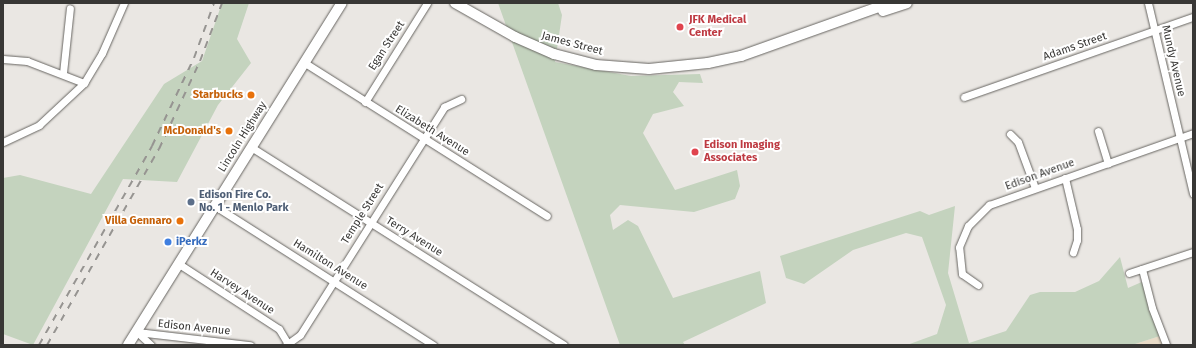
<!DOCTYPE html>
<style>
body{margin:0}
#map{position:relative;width:1196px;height:348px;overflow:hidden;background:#eae7e3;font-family:"Fira Sans",sans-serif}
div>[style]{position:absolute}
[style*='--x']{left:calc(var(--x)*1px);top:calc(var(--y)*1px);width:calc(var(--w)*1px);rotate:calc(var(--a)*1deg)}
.education>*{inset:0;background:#e9dcc8}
.green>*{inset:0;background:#c4d3be}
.roads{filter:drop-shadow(0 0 1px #676561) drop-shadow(0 0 1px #676561)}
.street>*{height:7px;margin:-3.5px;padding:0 3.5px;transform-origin:3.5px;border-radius:3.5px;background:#fff}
.secondary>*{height:10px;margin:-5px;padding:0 5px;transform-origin:5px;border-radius:5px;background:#fff}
.rail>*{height:2px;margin-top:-1px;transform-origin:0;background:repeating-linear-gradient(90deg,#969491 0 7px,transparent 0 14px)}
.dots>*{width:11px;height:11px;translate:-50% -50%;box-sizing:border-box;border:2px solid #fff;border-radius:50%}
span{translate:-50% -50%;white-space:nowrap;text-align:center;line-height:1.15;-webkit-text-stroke:4px #fff;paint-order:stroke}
.health-label{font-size:11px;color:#be3a42;font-weight:700}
.left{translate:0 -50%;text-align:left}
.street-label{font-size:11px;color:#383735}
.food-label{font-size:11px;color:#c56008;font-weight:700}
.right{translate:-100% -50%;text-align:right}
.service-label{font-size:11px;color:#4e5e75;font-weight:700}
.shop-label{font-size:11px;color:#366cbe;font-weight:700}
.frame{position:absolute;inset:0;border:4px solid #383735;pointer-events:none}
</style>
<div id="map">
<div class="education">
<div style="clip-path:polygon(1163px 335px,1167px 345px,1132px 345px)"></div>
</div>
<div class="green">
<div style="clip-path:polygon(222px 3px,249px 3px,237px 39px,251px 63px,218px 105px,177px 182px,123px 179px,33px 345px,3px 334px,3px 178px,20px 175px,91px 194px,164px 84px,202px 61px)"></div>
<div style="clip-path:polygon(498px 3px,558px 3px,562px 15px,555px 62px,631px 76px,700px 74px,703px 83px,679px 82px,673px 92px,684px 106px,653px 114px,643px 133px,675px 190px,737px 170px,740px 186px,735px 199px,694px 212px,620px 205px,610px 215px,613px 230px,628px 220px,638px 226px,673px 298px,760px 271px,766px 303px,683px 342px,685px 345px,620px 345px)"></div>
<div style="clip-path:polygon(955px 206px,948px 273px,969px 343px,1006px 331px,1030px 295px,1040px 292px,1075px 292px,1099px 281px,1120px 257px,1128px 288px,1144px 281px,1163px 335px,1132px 345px,907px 345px,937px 334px,946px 305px,922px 237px,906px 233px,853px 250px,804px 284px,786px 278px,780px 256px,920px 211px,929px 215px)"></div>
</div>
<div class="roads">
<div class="street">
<div style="--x:1148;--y:3;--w:196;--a:76.7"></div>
<div style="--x:3;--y:59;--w:24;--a:5"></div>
<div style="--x:27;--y:61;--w:61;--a:21.1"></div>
<div style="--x:305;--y:63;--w:286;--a:32.3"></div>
<div style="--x:63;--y:73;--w:65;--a:-83.9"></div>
<div style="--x:964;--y:97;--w:243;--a:-19.3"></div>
<div style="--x:365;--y:102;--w:117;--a:-57.9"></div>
<div style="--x:1098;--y:131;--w:34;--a:73"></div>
<div style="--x:1010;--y:134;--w:11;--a:45"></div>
<div style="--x:1018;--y:142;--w:49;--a:69.7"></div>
<div style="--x:3;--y:142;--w:40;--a:-25"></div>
<div style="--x:39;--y:125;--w:62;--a:-43"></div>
<div style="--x:84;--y:83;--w:35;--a:-59"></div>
<div style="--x:102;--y:53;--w:55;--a:-66.3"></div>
<div style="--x:251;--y:147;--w:370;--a:32.3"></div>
<div style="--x:1065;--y:178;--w:52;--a:76.8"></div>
<div style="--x:1077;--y:229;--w:11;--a:90"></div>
<div style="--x:1077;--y:240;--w:13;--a:108"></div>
<div style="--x:215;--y:206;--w:259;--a:32.5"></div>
<div style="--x:179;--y:264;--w:119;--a:33"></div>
<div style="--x:279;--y:329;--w:17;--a:59"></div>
<div style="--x:1142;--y:269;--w:40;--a:75.6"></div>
<div style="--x:1152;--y:308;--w:40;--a:69"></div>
<div style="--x:1129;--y:273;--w:67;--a:-18.2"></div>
<div style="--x:978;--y:285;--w:19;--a:-145"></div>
<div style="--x:962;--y:274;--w:27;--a:-96"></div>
<div style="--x:959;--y:247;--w:23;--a:-67"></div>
<div style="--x:968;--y:226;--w:30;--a:-45"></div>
<div style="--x:989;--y:205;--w:216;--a:-19.4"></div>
<div style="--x:137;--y:332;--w:114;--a:6.6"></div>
<div style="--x:137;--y:332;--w:19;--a:43"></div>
<div style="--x:286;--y:345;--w:17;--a:-36"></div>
<div style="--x:300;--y:335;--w:270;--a:-57.7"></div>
<div style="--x:444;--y:107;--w:19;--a:-25"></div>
</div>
<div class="secondary">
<div style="--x:455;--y:3;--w:69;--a:29.5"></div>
<div style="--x:515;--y:37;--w:43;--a:23.6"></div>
<div style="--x:554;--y:54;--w:43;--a:14.7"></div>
<div style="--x:596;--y:65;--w:53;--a:4.3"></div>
<div style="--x:649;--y:69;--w:59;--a:-5.8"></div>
<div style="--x:708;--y:63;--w:34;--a:-12"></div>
<div style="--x:741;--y:56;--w:158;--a:-19.6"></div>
<div style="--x:883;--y:11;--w:25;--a:-18"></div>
<div style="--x:128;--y:345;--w:403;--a:-58"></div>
</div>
</div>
<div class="rail">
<div style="--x:39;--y:345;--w:229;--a:-60.4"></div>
<div style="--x:152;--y:146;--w:98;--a:-64.5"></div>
<div style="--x:194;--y:58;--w:59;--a:-70"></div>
<div style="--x:47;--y:345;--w:226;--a:-60.3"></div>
<div style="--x:159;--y:149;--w:97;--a:-65"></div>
<div style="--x:200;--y:61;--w:62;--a:-69.2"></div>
</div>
<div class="dots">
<div style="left:680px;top:27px;background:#e0444e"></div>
<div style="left:251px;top:95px;background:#e8710a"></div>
<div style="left:229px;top:131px;background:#e8710a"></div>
<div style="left:695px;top:152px;background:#e0444e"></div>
<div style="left:191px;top:202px;background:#5c6f8a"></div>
<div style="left:180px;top:221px;background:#e8710a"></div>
<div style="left:168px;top:242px;background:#3f7fe0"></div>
</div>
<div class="health-label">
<span class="left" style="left:689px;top:27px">JFK Medical<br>Center</span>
<span class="left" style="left:704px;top:152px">Edison Imaging<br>Associates</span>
</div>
<div class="street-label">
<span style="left:572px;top:44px;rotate:15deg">James Street</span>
<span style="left:387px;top:46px;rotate:-57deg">Egan Street</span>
<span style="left:1075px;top:47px;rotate:-19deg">Adams Street</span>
<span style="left:1173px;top:61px;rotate:77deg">Mundy Avenue</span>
<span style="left:432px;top:131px;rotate:32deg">Elizabeth Avenue</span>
<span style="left:243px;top:137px;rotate:-58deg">Lincoln Highway</span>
<span style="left:1040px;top:175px;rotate:-20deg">Edison Avenue</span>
<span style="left:363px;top:214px;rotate:-58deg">Temple Street</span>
<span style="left:414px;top:237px;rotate:32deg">Terry Avenue</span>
<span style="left:330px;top:265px;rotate:32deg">Hamilton Avenue</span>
<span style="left:242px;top:292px;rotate:33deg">Harvey Avenue</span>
<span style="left:194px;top:328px;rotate:6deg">Edison Avenue</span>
</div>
<div class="food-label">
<span class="right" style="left:243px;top:95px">Starbucks</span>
<span class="right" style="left:221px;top:131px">McDonald's</span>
<span class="right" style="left:172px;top:221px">Villa Gennaro</span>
</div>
<div class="service-label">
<span class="left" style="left:199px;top:202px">Edison Fire Co.<br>No. 1 - Menlo Park</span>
</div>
<div class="shop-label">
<span class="left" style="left:176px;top:242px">iPerkz</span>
</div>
<div class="frame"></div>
</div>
